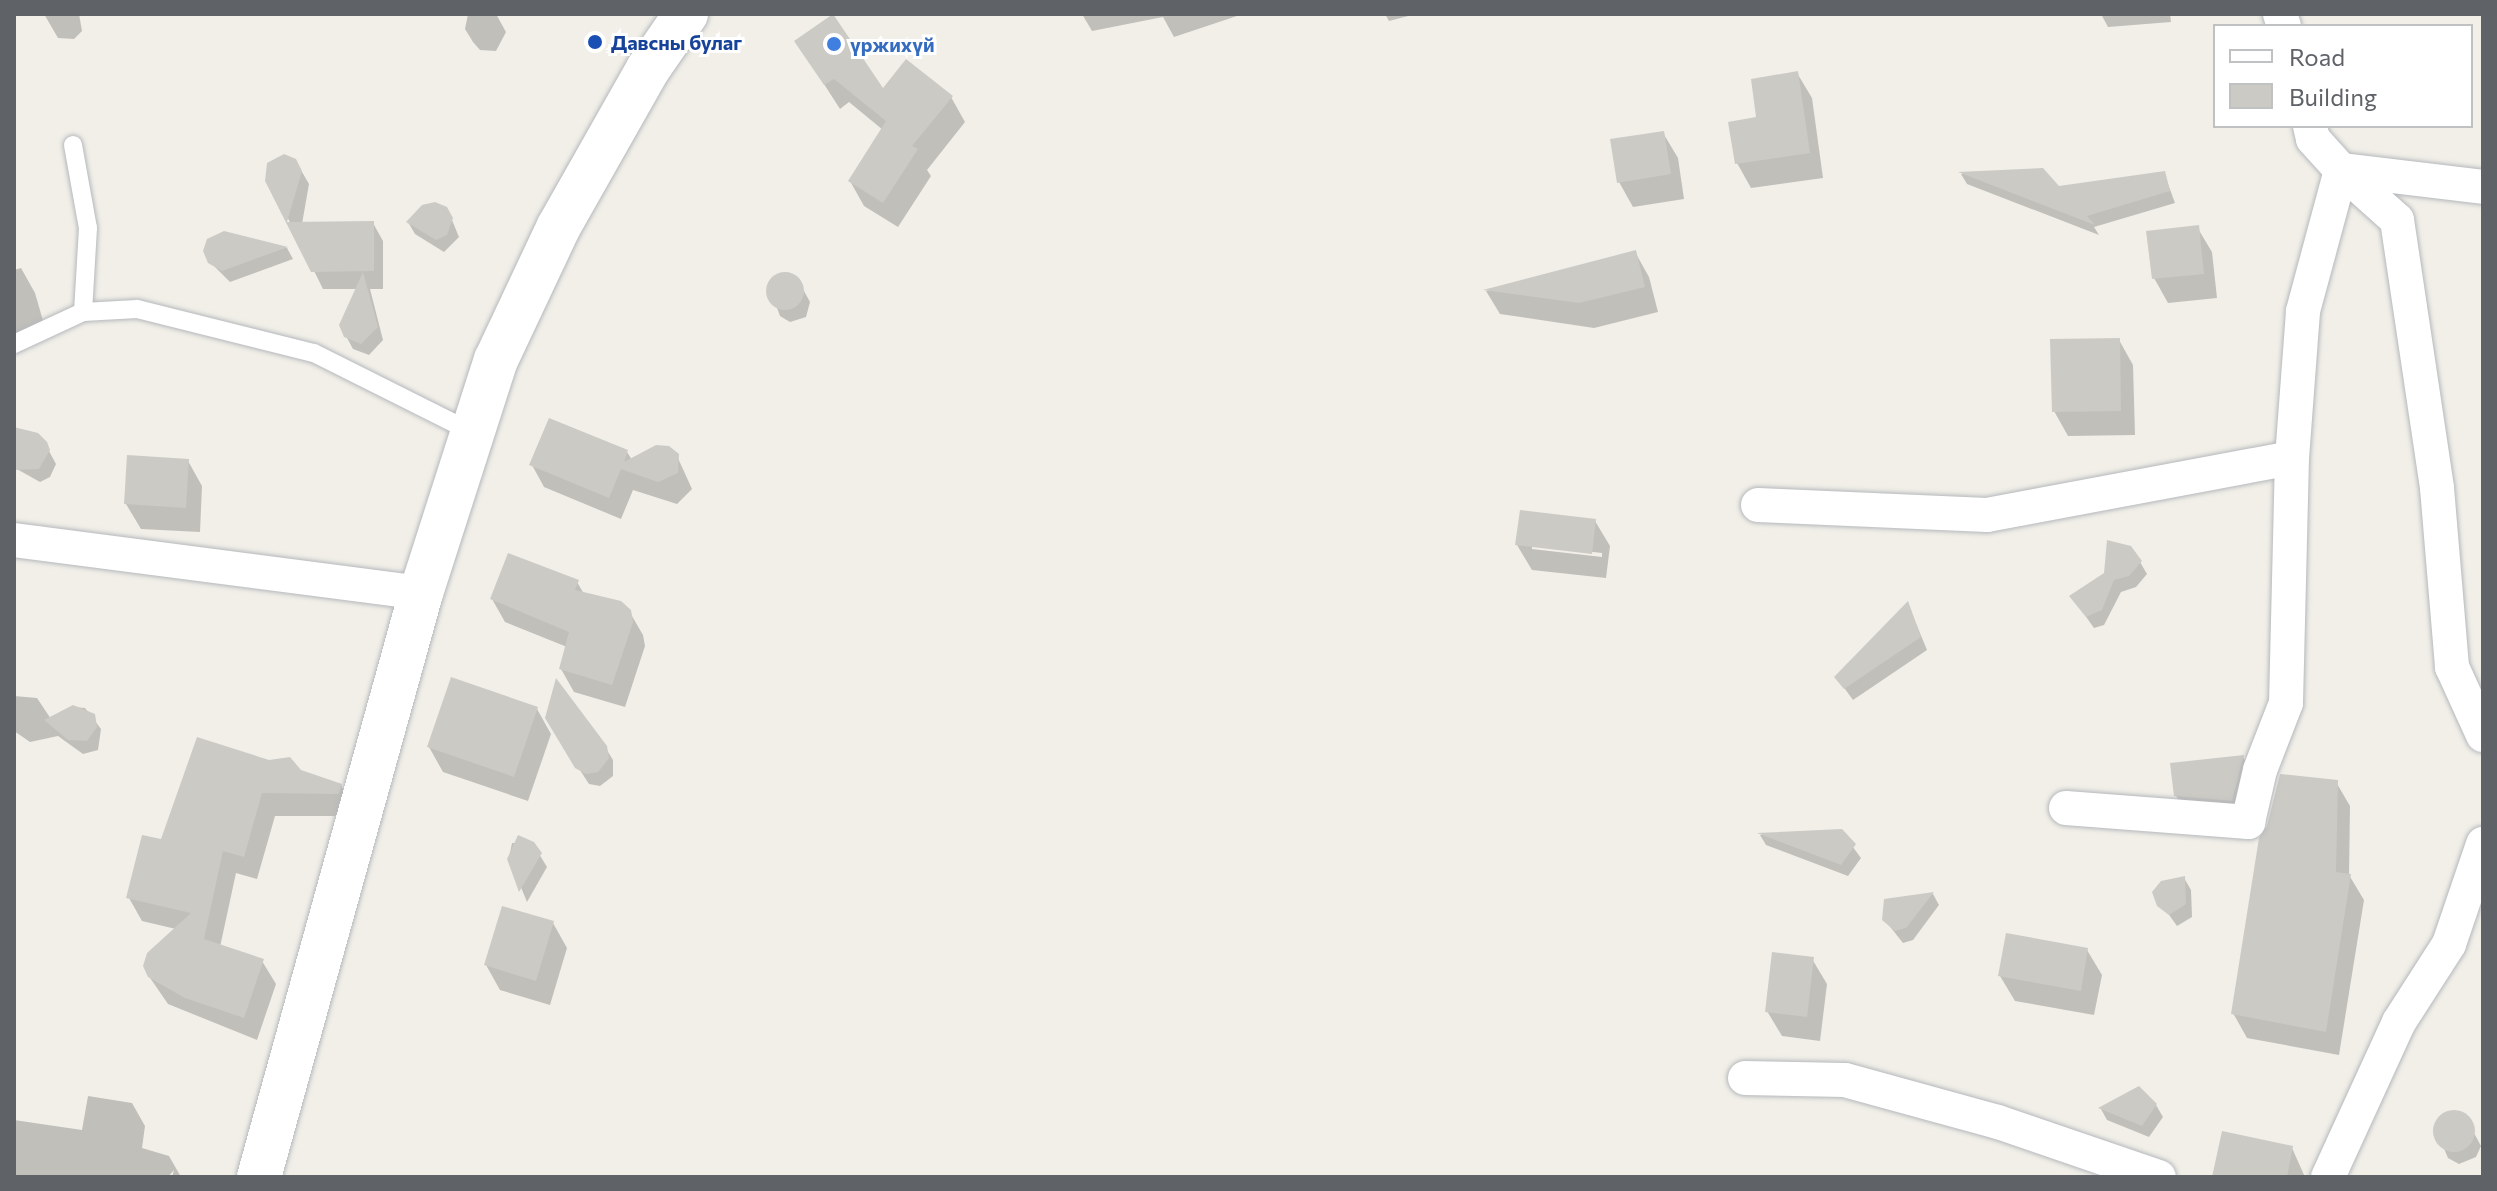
<!DOCTYPE html>
<meta charset="utf-8">
<style>
body{margin:0}
#map{position:relative;width:2497px;height:1191px;overflow:hidden;background:#f1efe8;font-family:Commissioner,sans-serif}
div>[style]{position:absolute}
[style*='--x']{left:calc(var(--x)*1px);top:calc(var(--y)*1px);width:calc(var(--w)*1px);rotate:calc(var(--a)*1deg)}
.shadow>*{inset:0;background:#0003}
.building>*{inset:0;background:#cccac5}
.round{border-radius:50%}
.roads{filter:drop-shadow(0 0 2px #b5b8bc) drop-shadow(0 0 2px #b5b8bc)}
.service>*{height:18px;margin:-9px;padding:0 9px;transform-origin:9px;border-radius:9px;background:#fff}
.minor>*{height:34px;margin:-17px;padding:0 17px;transform-origin:17px;border-radius:17px;background:#fff}
.tertiary>*{height:44px;margin:-22px;padding:0 22px;transform-origin:22px;border-radius:22px;background:#fff}
.dots>*{width:22px;height:22px;translate:-50% -50%;box-sizing:border-box;border:4px solid #fff;border-radius:50%}
span{translate:-50% -50%;white-space:nowrap;text-align:center;line-height:1.15;-webkit-text-stroke:6px #fff;paint-order:stroke}
.transit-label{font-size:20px;color:#164399;font-weight:700}
.left{translate:0 -50%;text-align:left}
.shop-label{font-size:20px;color:#366cbe;font-weight:700}
.frame{position:absolute;inset:0;border:16px solid #5f6368;pointer-events:none}
.legend{position:absolute;left:2213px;top:24px;width:260px;height:104px;box-sizing:border-box;background:#fff;border:2px solid #bfc1c3;margin:0;padding:10px 14px;list-style:none;font-size:24px;color:#5f6368}
.legend li{display:flex;align-items:center;gap:16px;height:40px}
.legend b{width:40px;border:2px solid #bfc1c3}
</style>
<div id="map">
<div class="shadow">
<div style="clip-path:polygon(44px 14px,79px 14px,82px 31px,74px 39px,58px 38px)"></div>
<div style="clip-path:polygon(468px 14px,496px 14px,506px 32px,496px 51px,480px 50px,473px 42px,465px 29px)"></div>
<div style="clip-path:polygon(1082px 14px,1243px 14px,1174px 37px,1163px 17px,1092px 31px)"></div>
<div style="clip-path:polygon(1385px 14px,1416px 14px,1389px 21px)"></div>
<div style="clip-path:polygon(2101px 14px,2170px 14px,2171px 22px,2108px 27px)"></div>
<div style="clip-path:polygon(797px 42px,883px 91px,951px 97px,965px 122px,927px 170px,931px 176px,898px 227px,864px 206px,850px 181px,883px 130px,849px 102px,840px 109px)"></div>
<div style="clip-path:polygon(1797px 73px,1812px 98px,1823px 178px,1751px 188px,1737px 163px)"></div>
<div style="clip-path:polygon(1663px 133px,1678px 158px,1684px 199px,1633px 207px,1619px 182px)"></div>
<div style="clip-path:polygon(278px 157px,298px 165px,309px 184px,302px 224px,373px 223px,383px 241px,383px 289px,370px 289px,383px 340px,369px 355px,353px 349px,346px 336px,358px 289px,323px 289px,266px 174px)"></div>
<div style="clip-path:polygon(2042px 171px,2059px 188px,2164px 173px,2175px 203px,2094px 227px,2099px 235px,1967px 184px,1961px 174px)"></div>
<div style="clip-path:polygon(449px 213px,459px 237px,444px 252px,415px 234px,408px 222px)"></div>
<div style="clip-path:polygon(2197px 227px,2212px 252px,2217px 298px,2168px 303px,2154px 278px)"></div>
<div style="clip-path:polygon(224px 233px,287px 248px,293px 259px,230px 282px,210px 262px)"></div>
<div style="clip-path:polygon(1635px 252px,1649px 277px,1658px 312px,1594px 328px,1500px 314px,1486px 291px)"></div>
<div style="clip-path:polygon(21px 268px,35px 293px,48px 338px,14px 348px,14px 270px)"></div>
<div style="clip-path:polygon(787px 274px,797px 278px,810px 302px,806px 317px,790px 322px,780px 316px,769px 286px)"></div>
<div style="clip-path:polygon(2119px 340px,2133px 365px,2135px 435px,2068px 436px,2054px 411px)"></div>
<div style="clip-path:polygon(42px 438px,56px 464px,50px 477px,40px 482px,15px 468px,14px 449px)"></div>
<div style="clip-path:polygon(627px 452px,632px 460px,677px 456px,692px 489px,677px 504px,633px 490px,621px 519px,544px 487px,532px 465px)"></div>
<div style="clip-path:polygon(188px 461px,202px 486px,200px 532px,141px 529px,126px 504px)"></div>
<div style="clip-path:polygon(evenodd,1595px 521px,1610px 546px,1606px 578px,1532px 570px,1517px 545px,1595px 521px,1532px 545px,1602px 553px,1602px 557px,1532px 549px,1532px 545px)"></div>
<div style="clip-path:polygon(2140px 562px,2147px 574px,2136px 587px,2121px 592px,2104px 625px,2094px 628px,2072px 597px)"></div>
<div style="clip-path:polygon(577px 582px,584px 594px,629px 611px,643px 635px,645px 646px,625px 707px,574px 692px,561px 669px,567px 647px,505px 622px,492px 599px)"></div>
<div style="clip-path:polygon(1908px 604px,1927px 650px,1853px 700px,1837px 678px)"></div>
<div style="clip-path:polygon(14px 696px,37px 698px,51px 719px,73px 707px,85px 708px,101px 729px,98px 750px,83px 754px,58px 736px,30px 742px,14px 731px)"></div>
<div style="clip-path:polygon(537px 709px,551px 734px,528px 801px,443px 772px,429px 747px)"></div>
<div style="clip-path:polygon(554px 730px,605px 747px,613px 760px,613px 776px,600px 786px,589px 784px)"></div>
<div style="clip-path:polygon(2243px 757px,2257px 782px,2246px 825px,2191px 821px,2176px 796px)"></div>
<div style="clip-path:polygon(300px 772px,341px 785px,354px 809px,352px 816px,275px 816px,257px 879px,236px 873px,220px 947px,262px 961px,276px 984px,257px 1040px,168px 1004px,146px 972px,176px 929px,142px 921px,129px 898px,162px 841px)"></div>
<div style="clip-path:polygon(2336px 782px,2350px 806px,2349px 875px,2364px 900px,2339px 1055px,2247px 1038px,2233px 1013px)"></div>
<div style="clip-path:polygon(1841px 831px,1861px 858px,1848px 876px,1766px 845px,1760px 835px)"></div>
<div style="clip-path:polygon(512px 843px,533px 844px,547px 867px,527px 902px,509px 858px)"></div>
<div style="clip-path:polygon(2184px 878px,2191px 890px,2192px 917px,2177px 926px,2162px 905px)"></div>
<div style="clip-path:polygon(1933px 894px,1939px 905px,1913px 940px,1903px 943px,1884px 919px,1885px 901px)"></div>
<div style="clip-path:polygon(553px 923px,567px 948px,550px 1005px,500px 990px,486px 965px)"></div>
<div style="clip-path:polygon(2087px 950px,2102px 975px,2094px 1015px,2015px 1001px,2000px 976px)"></div>
<div style="clip-path:polygon(1812px 959px,1827px 984px,1820px 1041px,1782px 1036px,1767px 1011px)"></div>
<div style="clip-path:polygon(88px 1096px,132px 1103px,145px 1126px,142px 1148px,169px 1156px,181px 1177px,172px 1177px,174px 1170px,168px 1177px,14px 1177px,14px 1120px,82px 1130px)"></div>
<div style="clip-path:polygon(2156px 1105px,2163px 1117px,2149px 1137px,2107px 1120px,2101px 1109px)"></div>
<div style="clip-path:polygon(2453px 1112px,2465px 1116px,2481px 1146px,2476px 1157px,2459px 1164px,2448px 1158px,2435px 1127px)"></div>
<div style="clip-path:polygon(2292px 1148px,2305px 1177px,2216px 1177px)"></div>
</div>
<div class="building">
<div style="clip-path:polygon(833px 14px,883px 88px,906px 59px,953px 96px,912px 146px,918px 149px,883px 203px,848px 181px,886px 121px,834px 79px,824px 85px,794px 41px)"></div>
<div style="clip-path:polygon(1798px 71px,1810px 153px,1735px 164px,1728px 122px,1756px 117px,1751px 79px)"></div>
<div style="clip-path:polygon(1664px 131px,1671px 174px,1617px 183px,1610px 139px)"></div>
<div style="clip-path:polygon(284px 154px,296px 159px,302px 171px,287px 222px,374px 221px,374px 271px,311px 272px,265px 181px,267px 163px)"></div>
<div style="clip-path:polygon(2043px 168px,2059px 186px,2165px 171px,2170px 191px,2087px 216px,2095px 225px,1958px 172px)"></div>
<div style="clip-path:polygon(435px 202px,447px 207px,453px 218px,447px 235px,436px 240px,406px 222px,422px 205px)"></div>
<div style="clip-path:polygon(2199px 225px,2204px 274px,2152px 279px,2146px 231px)"></div>
<div style="clip-path:polygon(224px 231px,288px 247px,222px 271px,208px 263px,203px 251px,207px 239px)"></div>
<div style="clip-path:polygon(1636px 250px,1645px 287px,1579px 303px,1483px 290px)"></div>
<div class="round" style="left:766px;top:272px;width:38px;height:38px"></div>
<div style="clip-path:polygon(363px 272px,378px 327px,361px 344px,344px 337px,339px 325px)"></div>
<div style="clip-path:polygon(2120px 338px,2121px 411px,2052px 412px,2050px 339px)"></div>
<div style="clip-path:polygon(549px 418px,628px 450px,624px 462px,656px 445px,669px 446px,679px 454px,678px 473px,658px 482px,621px 469px,609px 498px,529px 465px)"></div>
<div style="clip-path:polygon(14px 427px,38px 433px,47px 442px,50px 450px,39px 469px,14px 470px)"></div>
<div style="clip-path:polygon(127px 455px,189px 459px,186px 508px,124px 504px)"></div>
<div style="clip-path:polygon(1520px 510px,1596px 519px,1592px 554px,1515px 545px)"></div>
<div style="clip-path:polygon(2107px 540px,2131px 546px,2142px 561px,2129px 576px,2114px 580px,2102px 610px,2086px 617px,2069px 596px,2104px 573px)"></div>
<div style="clip-path:polygon(508px 553px,579px 580px,575px 590px,621px 601px,631px 610px,633px 622px,612px 685px,559px 669px,569px 632px,490px 599px)"></div>
<div style="clip-path:polygon(1908px 601px,1921px 637px,1844px 689px,1834px 677px)"></div>
<div style="clip-path:polygon(451px 677px,538px 707px,514px 777px,427px 747px)"></div>
<div style="clip-path:polygon(556px 678px,607px 746px,609px 758px,598px 772px,586px 774px,575px 768px,545px 718px)"></div>
<div style="clip-path:polygon(73px 705px,95px 714px,97px 727px,87px 741px,68px 740px,44px 720px)"></div>
<div style="clip-path:polygon(197px 737px,269px 760px,290px 757px,301px 770px,342px 784px,339px 794px,262px 793px,244px 857px,223px 851px,204px 939px,264px 959px,244px 1018px,185px 998px,148px 977px,143px 966px,147px 953px,191px 913px,126px 898px,142px 835px,161px 839px)"></div>
<div style="clip-path:polygon(2244px 755px,2232px 801px,2174px 796px,2170px 763px)"></div>
<div style="clip-path:polygon(2280px 774px,2338px 780px,2336px 872px,2351px 874px,2326px 1032px,2231px 1014px,2259px 838px,2267px 826px)"></div>
<div style="clip-path:polygon(1842px 829px,1856px 844px,1841px 865px,1757px 833px)"></div>
<div style="clip-path:polygon(518px 835px,534px 842px,542px 853px,519px 892px,507px 859px)"></div>
<div style="clip-path:polygon(2185px 876px,2186px 904px,2169px 915px,2157px 906px,2152px 892px,2161px 881px)"></div>
<div style="clip-path:polygon(1934px 892px,1906px 928px,1895px 931px,1882px 920px,1884px 899px)"></div>
<div style="clip-path:polygon(502px 906px,554px 921px,536px 981px,484px 965px)"></div>
<div style="clip-path:polygon(2006px 933px,2088px 948px,2081px 991px,1998px 976px)"></div>
<div style="clip-path:polygon(1772px 952px,1814px 957px,1807px 1017px,1765px 1012px)"></div>
<div style="clip-path:polygon(2139px 1086px,2157px 1104px,2142px 1126px,2098px 1108px)"></div>
<div class="round" style="left:2433px;top:1110px;width:42px;height:42px"></div>
<div style="clip-path:polygon(2222px 1131px,2293px 1146px,2287px 1177px,2212px 1177px)"></div>
</div>
<div class="roads">
<div class="service">
<div style="--x:73;--y:145;--w:84;--a:79.8"></div>
<div style="--x:88;--y:228;--w:84;--a:93.4"></div>
<div style="--x:14;--y:344;--w:76;--a:-24.9"></div>
<div style="--x:83;--y:312;--w:54;--a:-3.2"></div>
<div style="--x:137;--y:309;--w:182;--a:14"></div>
<div style="--x:314;--y:353;--w:174;--a:26.6"></div>
</div>
<div class="minor">
<div style="--x:2280;--y:14;--w:13;--a:72"></div>
<div style="--x:2310;--y:126;--w:13;--a:77"></div>
<div style="--x:2313;--y:139;--w:42;--a:47.9"></div>
<div style="--x:2341;--y:170;--w:75;--a:41.8"></div>
<div style="--x:2397;--y:220;--w:271;--a:81.5"></div>
<div style="--x:2437;--y:488;--w:180;--a:85.2"></div>
<div style="--x:2452;--y:667;--w:75;--a:65.5"></div>
<div style="--x:1758;--y:505;--w:229;--a:2.5"></div>
<div style="--x:1987;--y:515;--w:310;--a:-10.6"></div>
<div style="--x:14;--y:540;--w:410;--a:7.4"></div>
<div style="--x:2066;--y:808;--w:183;--a:4.4"></div>
<div style="--x:2248;--y:822;--w:53;--a:-77"></div>
<div style="--x:2260;--y:770;--w:72;--a:-68.8"></div>
<div style="--x:2286;--y:703;--w:245;--a:-88.6"></div>
<div style="--x:2292;--y:458;--w:147;--a:-85.7"></div>
<div style="--x:2303;--y:311;--w:146;--a:-74.9"></div>
<div style="--x:2341;--y:170;--w:143;--a:6.8"></div>
<div style="--x:1745;--y:1078;--w:100;--a:1.1"></div>
<div style="--x:1845;--y:1080;--w:159;--a:15.4"></div>
<div style="--x:1998;--y:1122;--w:170;--a:18.9"></div>
<div style="--x:2328;--y:1177;--w:170;--a:-65.4"></div>
<div style="--x:2399;--y:1022;--w:93;--a:-57.3"></div>
<div style="--x:2449;--y:944;--w:106;--a:-71.2"></div>
</div>
<div class="tertiary">
<div style="--x:259;--y:1177;--w:606;--a:-74.5"></div>
<div style="--x:421;--y:593;--w:245;--a:-72.2"></div>
<div style="--x:496;--y:360;--w:146;--a:-64.8"></div>
<div style="--x:558;--y:228;--w:183;--a:-60.5"></div>
<div style="--x:648;--y:69;--w:67;--a:-55.4"></div>
</div>
</div>
<div class="dots">
<div style="left:595px;top:42px;background:#1a4fb4"></div>
<div style="left:834px;top:44px;background:#3f7fe0"></div>
</div>
<div class="transit-label">
<span class="left" style="left:611px;top:42px">Давсны булаг</span>
</div>
<div class="shop-label">
<span class="left" style="left:850px;top:44px">үржихүй</span>
</div>
<div class="frame"></div>
<ul class="legend">
<li><b style="height:10px;background:#fff"></b>Road</li>
<li><b style="height:22px;background:#cccac5"></b>Building</li>
</ul>
</div>
